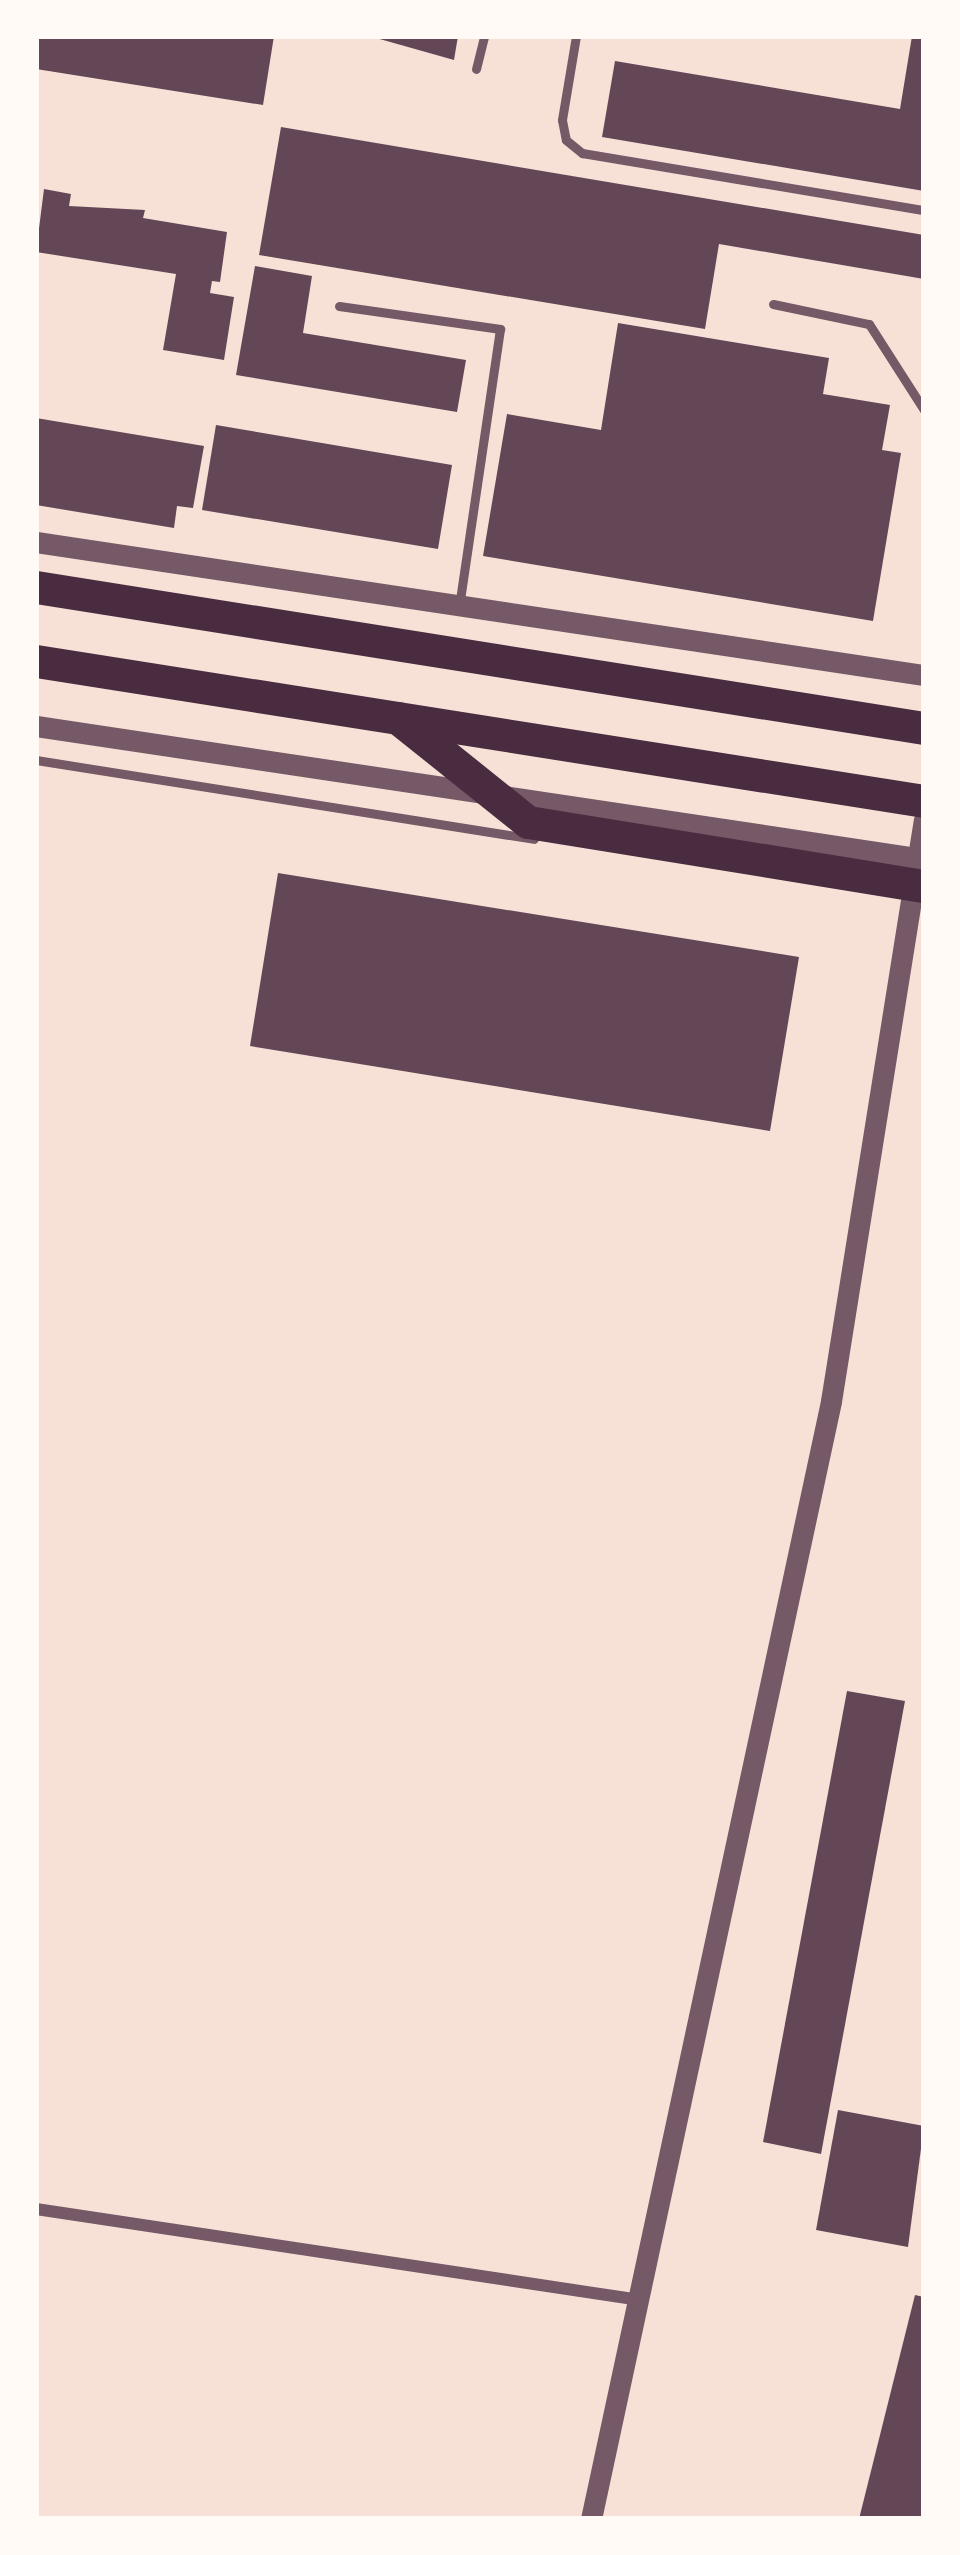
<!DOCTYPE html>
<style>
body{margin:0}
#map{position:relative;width:960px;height:2555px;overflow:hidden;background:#f7e1d7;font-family:"Nunito Sans",sans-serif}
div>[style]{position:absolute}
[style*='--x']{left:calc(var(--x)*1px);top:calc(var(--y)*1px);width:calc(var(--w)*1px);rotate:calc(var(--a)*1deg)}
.building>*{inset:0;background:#644757}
.service>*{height:9px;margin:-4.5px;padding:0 4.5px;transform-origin:4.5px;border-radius:4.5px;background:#755966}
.minor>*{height:12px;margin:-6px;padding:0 6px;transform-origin:6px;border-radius:6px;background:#755966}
.tertiary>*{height:21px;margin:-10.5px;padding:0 10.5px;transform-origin:10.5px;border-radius:10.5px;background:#755966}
.trunk>*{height:33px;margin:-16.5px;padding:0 16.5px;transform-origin:16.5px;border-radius:16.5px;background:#4a2c40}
span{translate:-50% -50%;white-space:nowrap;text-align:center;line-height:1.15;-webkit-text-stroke:12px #fffaf5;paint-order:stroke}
.frame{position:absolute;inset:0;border:39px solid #fffaf5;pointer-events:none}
</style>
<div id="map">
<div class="building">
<div style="clip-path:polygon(36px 36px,274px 36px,263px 105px,36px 69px)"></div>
<div style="clip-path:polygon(369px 36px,458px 36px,454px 60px)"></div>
<div style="clip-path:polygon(912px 36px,924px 36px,924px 191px,602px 137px,615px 61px,900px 109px)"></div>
<div style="clip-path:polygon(281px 127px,924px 235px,924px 279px,719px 244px,705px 329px,259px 255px)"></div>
<div style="clip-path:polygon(44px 189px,71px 194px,69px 206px,145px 210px,143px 218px,227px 232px,220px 282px,212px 281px,210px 293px,234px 297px,224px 360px,163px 350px,176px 274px,36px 252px)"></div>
<div style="clip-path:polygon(255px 266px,312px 276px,303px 333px,466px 360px,457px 412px,236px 375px)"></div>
<div style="clip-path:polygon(618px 323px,829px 358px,823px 394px,890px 405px,882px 450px,901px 453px,873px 621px,483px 556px,507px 414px,601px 430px)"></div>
<div style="clip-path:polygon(36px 418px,204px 446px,193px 508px,177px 506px,174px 528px,36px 505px)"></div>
<div style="clip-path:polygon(216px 425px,452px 465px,438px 549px,202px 510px)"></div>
<div style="clip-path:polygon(278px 873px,799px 957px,770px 1131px,250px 1046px)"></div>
<div style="clip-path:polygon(847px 1691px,905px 1701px,821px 2154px,763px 2142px)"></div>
<div style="clip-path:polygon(838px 2110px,924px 2126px,908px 2247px,816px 2230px)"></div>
<div style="clip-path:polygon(915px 2295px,924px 2297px,924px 2519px,859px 2519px)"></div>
</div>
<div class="service">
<div style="--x:576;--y:36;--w:85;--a:99.5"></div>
<div style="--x:562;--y:120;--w:20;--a:79"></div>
<div style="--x:566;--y:140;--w:21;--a:39"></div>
<div style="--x:582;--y:153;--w:347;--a:9.5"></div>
<div style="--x:476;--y:69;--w:34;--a:-76"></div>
<div style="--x:773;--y:304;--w:98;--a:11.8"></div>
<div style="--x:869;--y:324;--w:102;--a:57.4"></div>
<div style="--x:339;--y:306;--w:163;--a:8.1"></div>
<div style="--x:500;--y:329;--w:279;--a:98.4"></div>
<div style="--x:36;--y:760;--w:504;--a:9.01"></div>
</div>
<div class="minor">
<div style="--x:36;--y:2209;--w:611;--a:8.57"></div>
</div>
<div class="tertiary">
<div style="--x:36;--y:542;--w:898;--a:8.52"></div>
<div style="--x:36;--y:726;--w:898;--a:8.52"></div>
<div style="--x:591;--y:2519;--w:1143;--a:-77.88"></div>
<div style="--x:831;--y:1401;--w:589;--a:-80.92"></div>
</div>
<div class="trunk">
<div style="--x:36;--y:587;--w:899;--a:9.02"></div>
<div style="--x:36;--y:661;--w:899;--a:8.96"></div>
<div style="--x:398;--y:718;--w:166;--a:38.7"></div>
<div style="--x:528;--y:822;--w:401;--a:9.2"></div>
</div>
<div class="frame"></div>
</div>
